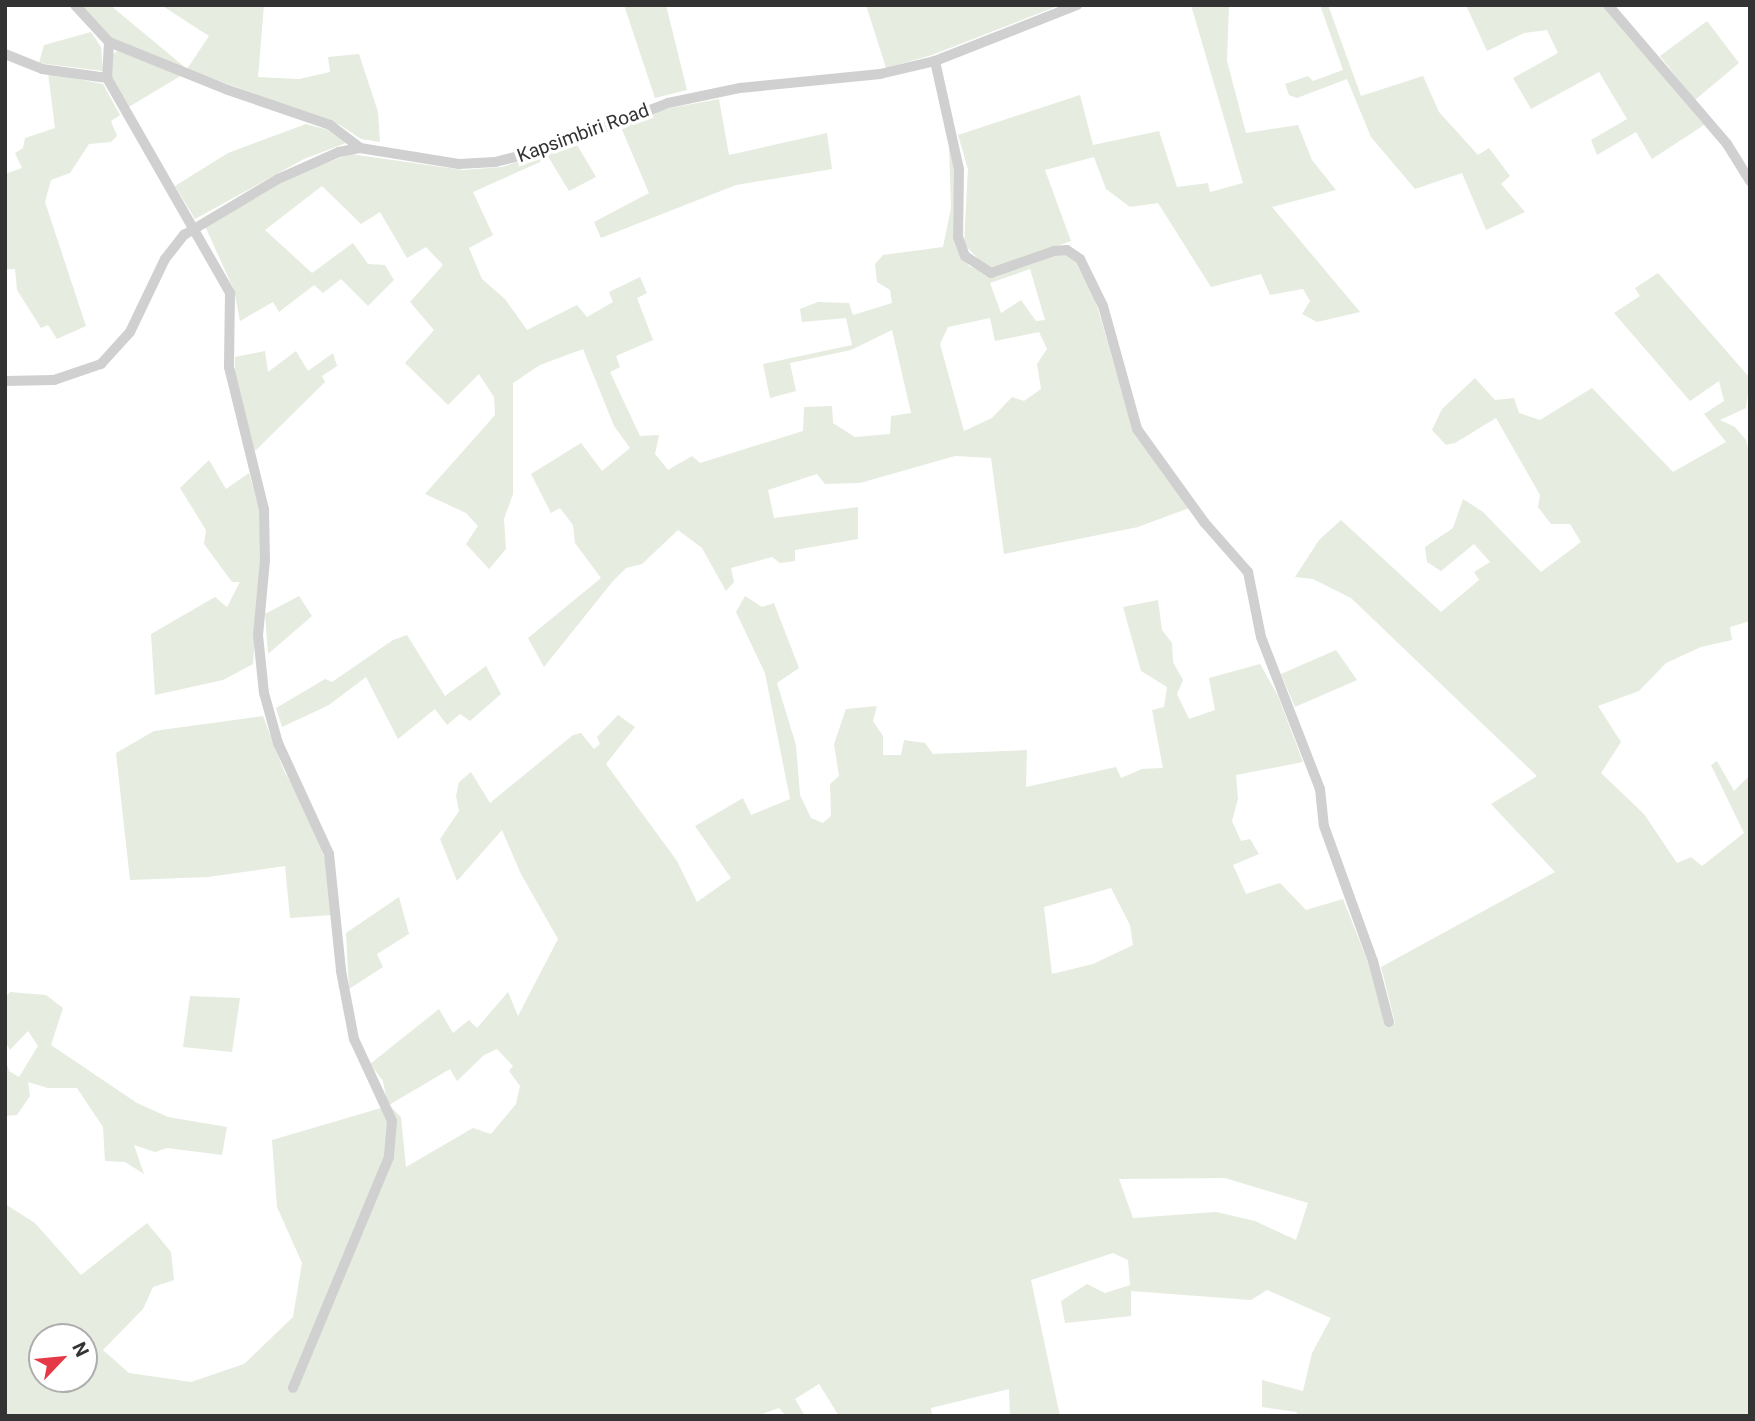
<!DOCTYPE html>
<style>
body{margin:0}
#map{position:relative;width:1755px;height:1421px;overflow:hidden;background:#fff;font-family:Roboto,sans-serif}
div>[style]{position:absolute}
[style*='--x']{left:calc(var(--x)*1px);top:calc(var(--y)*1px);width:calc(var(--w)*1px);rotate:calc(var(--a)*1deg)}
.green>*{inset:0;background:#e6ecdf}
.minor>*{height:10px;margin:-5px;padding:0 5px;transform-origin:5px;border-radius:5px;background:#d0d0d0}
span{translate:-50% -50%;white-space:nowrap;text-align:center;line-height:1.15;-webkit-text-stroke:7px #fff;paint-order:stroke}
.street-label{font-size:19px;color:#333}
.frame{position:absolute;inset:0;border:7px solid #333;pointer-events:none}
.north{position:absolute;left:28px;top:1323px;width:70px;height:70px;box-sizing:border-box;background:#fff;border:2px solid #adadad;border-radius:50%;rotate:64deg;font-size:19px;font-weight:700;line-height:28px;text-align:center;color:#333}
.north::after{content:'';display:block;margin:auto;width:24px;height:32px;background:#e63946;clip-path:polygon(50% 0,100% 100%,50% 72%,0 100%)}
</style>
<div id="map">
<div class="green">
<div style="clip-path:polygon(80px 5px,110px 5px,187px 69px,209px 36px,161px 5px,264px 5px,258px 77px,299px 79px,330px 72px,328px 57px,359px 54px,378px 112px,380px 142px,361px 139px,340px 125px,187px 69px,108px 38px)"></div>
<div style="clip-path:polygon(624px 5px,666px 5px,687px 90px,655px 98px)"></div>
<div style="clip-path:polygon(866px 5px,1060px 5px,932px 55px,886px 68px)"></div>
<div style="clip-path:polygon(1191px 5px,1229px 5px,1227px 61px,1246px 133px,1298px 125px,1312px 160px,1336px 190px,1272px 207px,1360px 312px,1317px 322px,1302px 314px,1310px 301px,1303px 289px,1270px 295px,1261px 274px,1211px 287px,1158px 203px,1130px 207px,1106px 189px,1094px 157px,1045px 170px,1071px 241px,998px 268px,986px 267px,964px 244px,968px 169px,958px 135px,1080px 95px,1093px 145px,1159px 131px,1177px 187px,1208px 183px,1210px 192px,1243px 183px)"></div>
<div style="clip-path:polygon(1320px 5px,1328px 5px,1361px 96px,1423px 76px,1439px 112px,1478px 155px,1489px 148px,1510px 176px,1501px 184px,1525px 212px,1486px 230px,1462px 173px,1415px 189px,1371px 137px,1347px 79px,1297px 98px,1289px 95px,1285px 84px,1308px 76px,1313px 81px,1343px 70px)"></div>
<div style="clip-path:polygon(1466px 5px,1603px 5px,1704px 125px,1652px 159px,1636px 132px,1597px 155px,1591px 140px,1627px 119px,1599px 72px,1531px 109px,1513px 78px,1558px 53px,1547px 30px,1524px 33px,1487px 51px)"></div>
<div style="clip-path:polygon(1707px 21px,1739px 63px,1695px 100px,1660px 56px)"></div>
<div style="clip-path:polygon(91px 32px,101px 47px,103px 71px,39px 63px,44px 45px)"></div>
<div style="clip-path:polygon(118px 51px,182px 75px,127px 108px,111px 78px,111px 55px)"></div>
<div style="clip-path:polygon(48px 73px,103px 84px,120px 115px,111px 121px,117px 136px,111px 142px,89px 144px,70px 173px,51px 180px,45px 202px,86px 326px,57px 339px,48px 325px,41px 328px,17px 290px,15px 269px,5px 269px,5px 174px,22px 168px,15px 153px,23px 148px,25px 138px,55px 128px)"></div>
<div style="clip-path:polygon(719px 99px,729px 155px,827px 133px,832px 169px,736px 185px,601px 238px,594px 222px,649px 193px,620px 125px,665px 109px)"></div>
<div style="clip-path:polygon(306px 124px,328px 130px,346px 143px,304px 159px,195px 219px,175px 186px,228px 153px)"></div>
<div style="clip-path:polygon(evenodd,576px 143px,596px 177px,569px 191px,549px 158px,473px 192px,493px 235px,469px 248px,482px 279px,505px 299px,527px 330px,577px 305px,587px 317px,613px 302px,609px 292px,640px 277px,647px 293px,637px 298px,653px 340px,616px 356px,620px 367px,610px 372px,640px 436px,659px 435px,655px 454px,668px 470px,692px 456px,700px 463px,803px 431px,804px 407px,832px 406px,833px 423px,855px 437px,890px 434px,891px 416px,911px 413px,892px 330px,851px 350px,790px 363px,796px 391px,770px 398px,763px 364px,852px 345px,846px 318px,802px 322px,800px 309px,818px 302px,849px 303px,853px 315px,892px 303px,890px 290px,877px 282px,875px 264px,883px 255px,943px 247px,951px 208px,949px 147px,955px 162px,953px 235px,958px 251px,969px 266px,995px 277px,1063px 253px,1073px 258px,1095px 299px,1132px 427px,1189px 508px,1138px 527px,1004px 554px,991px 458px,955px 456px,860px 483px,825px 484px,817px 474px,768px 490px,774px 518px,858px 507px,858px 539px,795px 550px,795px 561px,780px 563px,772px 557px,731px 568px,734px 582px,726px 591px,702px 548px,678px 530px,642px 564px,626px 568px,613px 581px,544px 667px,528px 638px,601px 578px,575px 543px,573px 525px,560px 508px,551px 513px,531px 474px,581px 443px,602px 471px,630px 448px,614px 426px,583px 349px,540px 365px,513px 383px,513px 494px,504px 519px,506px 549px,489px 569px,466px 544px,478px 526px,466px 513px,425px 494px,495px 415px,494px 397px,479px 374px,448px 405px,405px 363px,434px 330px,410px 302px,443px 265px,426px 247px,407px 258px,380px 212px,361px 224px,322px 186px,265px 230px,312px 273px,353px 243px,368px 264px,385px 265px,394px 280px,368px 306px,341px 279px,323px 293px,314px 285px,279px 312px,273px 302px,240px 321px,234px 290px,205px 226px,293px 176px,350px 154px,463px 170px,502px 167px,576px 143px,1030px 269px,1045px 320px,1036px 321px,1021px 300px,1001px 313px,990px 283px,1030px 269px,576px 143px,990px 318px,995px 341px,1039px 332px,1047px 349px,1037px 364px,1041px 389px,1024px 401px,1012px 397px,992px 418px,964px 431px,940px 344px,948px 327px,990px 318px)"></div>
<div style="clip-path:polygon(evenodd,1658px 273px,1750px 378px,1746px 408px,1720px 420px,1735px 427px,1746px 440px,1750px 457px,1750px 621px,1730px 627px,1732px 640px,1701px 647px,1666px 663px,1639px 691px,1598px 706px,1621px 742px,1601px 773px,1644px 814px,1677px 863px,1691px 857px,1702px 866px,1744px 833px,1711px 765px,1717px 761px,1734px 791px,1750px 775px,1750px 1416px,1296px 1416px,1297px 1412px,1262px 1407px,1262px 1380px,1303px 1391px,1312px 1353px,1331px 1318px,1267px 1290px,1251px 1300px,1131px 1291px,1131px 1316px,1065px 1323px,1061px 1301px,1087px 1284px,1105px 1293px,1130px 1285px,1128px 1260px,1113px 1253px,1031px 1280px,1060px 1416px,1010px 1416px,1009px 1389px,931px 1408px,932px 1416px,839px 1416px,819px 1384px,795px 1399px,805px 1416px,786px 1416px,779px 1408px,756px 1416px,5px 1416px,5px 1204px,35px 1223px,81px 1275px,147px 1223px,171px 1252px,174px 1280px,153px 1287px,143px 1309px,103px 1350px,129px 1373px,191px 1382px,244px 1364px,293px 1317px,302px 1263px,277px 1207px,272px 1140px,388px 1106px,383px 1081px,370px 1064px,439px 1009px,453px 1033px,469px 1020px,477px 1028px,508px 992px,518px 1016px,558px 939px,521px 874px,502px 830px,457px 881px,440px 839px,459px 811px,456px 796px,459px 782px,471px 772px,490px 803px,573px 735px,581px 733px,594px 749px,600px 744px,597px 737px,618px 715px,635px 727px,606px 764px,677px 861px,697px 902px,731px 878px,695px 826px,743px 798px,751px 815px,790px 799px,765px 673px,736px 612px,745px 596px,762px 607px,774px 603px,799px 668px,777px 683px,796px 745px,800px 795px,811px 818px,823px 823px,831px 816px,830px 784px,839px 776px,834px 744px,846px 709px,877px 706px,873px 721px,883px 736px,883px 755px,901px 755px,904px 740px,925px 743px,933px 754px,1027px 750px,1026px 787px,1116px 767px,1121px 778px,1142px 769px,1163px 768px,1152px 710px,1164px 707px,1167px 687px,1141px 671px,1123px 607px,1158px 600px,1162px 630px,1172px 643px,1173px 662px,1183px 680px,1177px 694px,1189px 719px,1215px 710px,1209px 678px,1260px 664px,1278px 696px,1303px 762px,1236px 775px,1238px 799px,1232px 821px,1241px 841px,1250px 839px,1259px 854px,1233px 865px,1246px 894px,1280px 883px,1306px 910px,1343px 899px,1373px 975px,1386px 1026px,1395px 1023px,1381px 967px,1555px 872px,1491px 804px,1537px 776px,1351px 598px,1313px 579px,1295px 577px,1319px 540px,1341px 520px,1441px 612px,1479px 580px,1474px 572px,1490px 562px,1474px 544px,1441px 571px,1427px 562px,1425px 547px,1453px 528px,1463px 499px,1483px 512px,1541px 572px,1581px 542px,1570px 524px,1551px 524px,1538px 507px,1540px 495px,1496px 418px,1455px 443px,1446px 445px,1432px 430px,1442px 409px,1475px 378px,1495px 400px,1514px 398px,1519px 413px,1540px 420px,1592px 388px,1673px 472px,1726px 442px,1704px 414px,1724px 401px,1719px 381px,1690px 401px,1614px 313px,1640px 296px,1635px 288px,1658px 273px,1111px 888px,1130px 925px,1133px 945px,1093px 964px,1052px 974px,1044px 907px,1111px 888px,1658px 273px,497px 1049px,513px 1066px,509px 1071px,520px 1086px,516px 1104px,491px 1134px,473px 1128px,406px 1167px,401px 1117px,389px 1105px,450px 1069px,457px 1081px,484px 1055px,497px 1049px,1658px 273px,1225px 1178px,1308px 1203px,1296px 1240px,1255px 1221px,1216px 1212px,1133px 1218px,1119px 1179px,1225px 1178px,1658px 273px,42px 1337px,84px 1337px,84px 1379px,42px 1379px,42px 1337px)"></div>
<div style="clip-path:polygon(265px 351px,268px 372px,296px 351px,308px 371px,333px 353px,337px 366px,322px 376px,325px 382px,255px 451px,235px 380px,235px 357px)"></div>
<div style="clip-path:polygon(209px 460px,226px 489px,249px 473px,259px 508px,261px 556px,253px 664px,223px 680px,155px 695px,151px 634px,215px 597px,227px 607px,240px 582px,232px 582px,204px 544px,206px 530px,180px 488px)"></div>
<div style="clip-path:polygon(299px 596px,312px 616px,268px 654px,265px 614px)"></div>
<div style="clip-path:polygon(407px 635px,445px 696px,486px 666px,501px 694px,470px 721px,460px 714px,447px 725px,435px 709px,398px 739px,366px 677px,329px 705px,282px 727px,276px 708px,325px 679px,332px 682px,393px 640px)"></div>
<div style="clip-path:polygon(1336px 650px,1357px 680px,1295px 707px,1281px 674px)"></div>
<div style="clip-path:polygon(263px 716px,284px 771px,311px 816px,325px 860px,332px 915px,290px 918px,285px 866px,208px 877px,130px 880px,116px 753px,154px 731px)"></div>
<div style="clip-path:polygon(399px 897px,409px 934px,377px 954px,383px 967px,349px 989px,346px 933px)"></div>
<div style="clip-path:polygon(10px 992px,46px 995px,63px 1008px,51px 1045px,137px 1103px,168px 1117px,227px 1127px,222px 1155px,167px 1148px,155px 1152px,134px 1145px,144px 1174px,125px 1162px,105px 1161px,103px 1127px,77px 1088px,48px 1088px,28px 1082px,30px 1096px,17px 1115px,5px 1116px,5px 1058px,9px 1071px,19px 1077px,38px 1046px,28px 1031px,10px 1050px,5px 1041px,5px 998px)"></div>
<div style="clip-path:polygon(190px 996px,240px 998px,232px 1052px,183px 1047px)"></div>
</div>
<div class="minor">
<div style="--x:75;--y:5;--w:50;--a:47.4"></div>
<div style="--x:109;--y:42;--w:128;--a:22"></div>
<div style="--x:228;--y:90;--w:108;--a:18.9"></div>
<div style="--x:330;--y:125;--w:38;--a:37"></div>
<div style="--x:1608;--y:5;--w:183;--a:49.4"></div>
<div style="--x:1727;--y:144;--w:44;--a:58.1"></div>
<div style="--x:109;--y:42;--w:36;--a:93"></div>
<div style="--x:107;--y:78;--w:248;--a:60.2"></div>
<div style="--x:230;--y:293;--w:74;--a:90.8"></div>
<div style="--x:229;--y:367;--w:146;--a:76.2"></div>
<div style="--x:264;--y:509;--w:51;--a:88.9"></div>
<div style="--x:265;--y:560;--w:75;--a:95.3"></div>
<div style="--x:258;--y:635;--w:58;--a:84.1"></div>
<div style="--x:264;--y:693;--w:52;--a:74.4"></div>
<div style="--x:278;--y:743;--w:122;--a:65.3"></div>
<div style="--x:329;--y:854;--w:118;--a:84.1"></div>
<div style="--x:341;--y:971;--w:69;--a:79.2"></div>
<div style="--x:354;--y:1039;--w:90;--a:65.1"></div>
<div style="--x:392;--y:1121;--w:36;--a:95"></div>
<div style="--x:389;--y:1157;--w:250;--a:112.6"></div>
<div style="--x:5;--y:54;--w:40;--a:22"></div>
<div style="--x:42;--y:69;--w:66;--a:7.9"></div>
<div style="--x:935;--y:61;--w:111;--a:77.5"></div>
<div style="--x:959;--y:169;--w:68;--a:90.8"></div>
<div style="--x:958;--y:237;--w:20;--a:70"></div>
<div style="--x:965;--y:256;--w:31;--a:33"></div>
<div style="--x:991;--y:273;--w:67;--a:-19.2"></div>
<div style="--x:1054;--y:251;--w:13;--a:-4"></div>
<div style="--x:1067;--y:250;--w:16;--a:35"></div>
<div style="--x:1080;--y:259;--w:52;--a:63.9"></div>
<div style="--x:1103;--y:306;--w:128;--a:74.5"></div>
<div style="--x:1137;--y:429;--w:115;--a:54.2"></div>
<div style="--x:1204;--y:522;--w:67;--a:48.7"></div>
<div style="--x:1248;--y:572;--w:66;--a:78.7"></div>
<div style="--x:1261;--y:637;--w:163;--a:68.8"></div>
<div style="--x:1320;--y:789;--w:37;--a:84"></div>
<div style="--x:1324;--y:826;--w:144;--a:70.1"></div>
<div style="--x:1373;--y:961;--w:63;--a:75.3"></div>
<div style="--x:5;--y:381;--w:49;--a:-1.2"></div>
<div style="--x:54;--y:380;--w:50;--a:-18.8"></div>
<div style="--x:101;--y:364;--w:43;--a:-47.8"></div>
<div style="--x:130;--y:332;--w:81;--a:-64.4"></div>
<div style="--x:165;--y:259;--w:31;--a:-52"></div>
<div style="--x:184;--y:235;--w:109;--a:-30.8"></div>
<div style="--x:278;--y:179;--w:67;--a:-23.9"></div>
<div style="--x:339;--y:152;--w:21;--a:-11"></div>
<div style="--x:360;--y:148;--w:100;--a:9.2"></div>
<div style="--x:459;--y:164;--w:36;--a:-3"></div>
<div style="--x:495;--y:162;--w:62;--a:-14"></div>
<div style="--x:555;--y:147;--w:121;--a:-21.3"></div>
<div style="--x:668;--y:103;--w:74;--a:-11.8"></div>
<div style="--x:740;--y:88;--w:141;--a:-5.7"></div>
<div style="--x:880;--y:74;--w:57;--a:-13.3"></div>
<div style="--x:935;--y:61;--w:153;--a:-21.5"></div>
</div>
<div class="street-label">
<span style="left:583px;top:133px;rotate:-20deg">Kapsimbiri Road</span>
</div>
<div class="frame"></div>
<div class="north">N</div>
</div>
